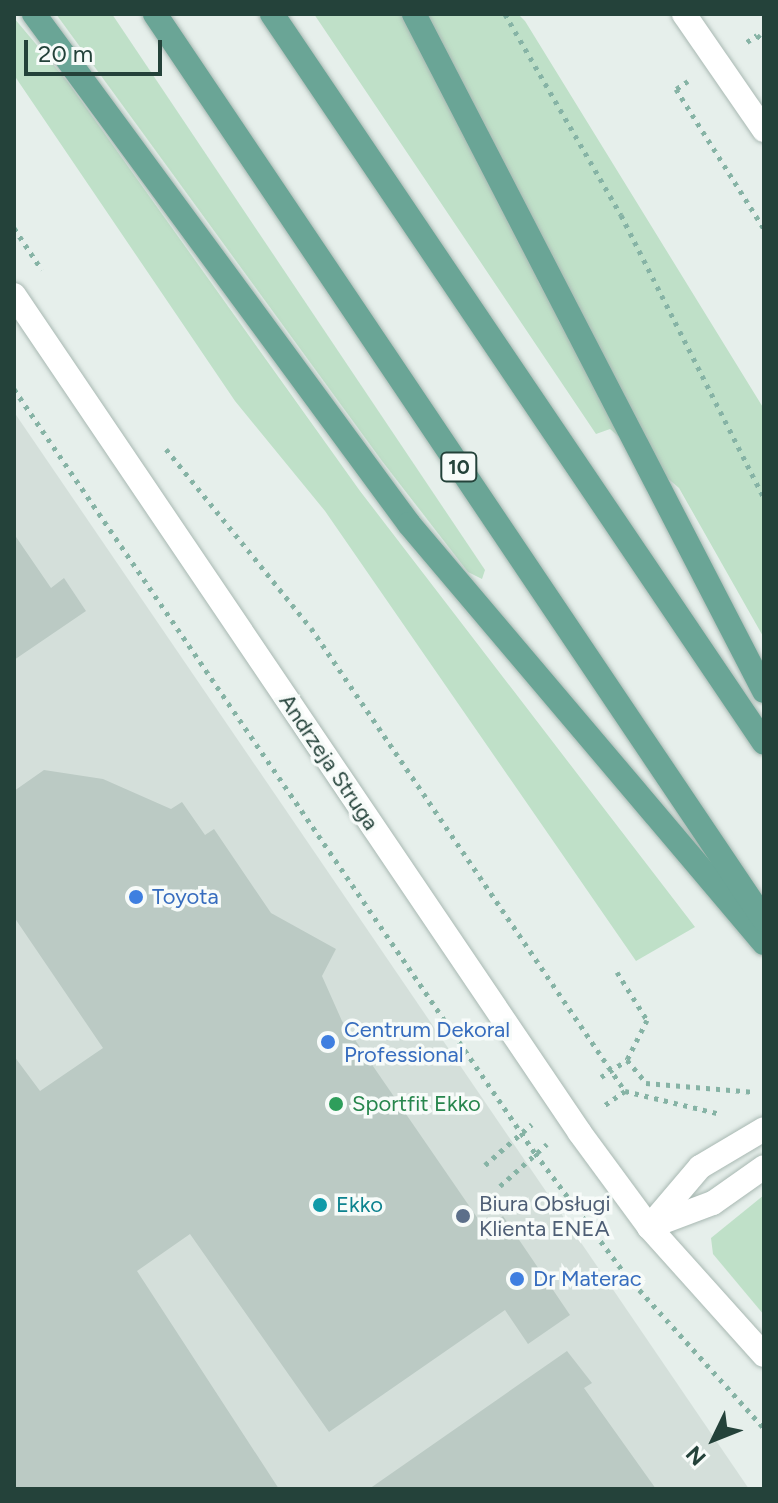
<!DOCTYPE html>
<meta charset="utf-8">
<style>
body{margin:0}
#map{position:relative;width:778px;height:1503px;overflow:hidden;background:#e6efeb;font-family:Figtree,sans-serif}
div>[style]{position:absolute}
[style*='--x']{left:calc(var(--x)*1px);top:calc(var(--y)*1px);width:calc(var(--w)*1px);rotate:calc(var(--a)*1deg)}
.built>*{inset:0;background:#d4dfda}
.green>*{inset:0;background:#bfe0c8}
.building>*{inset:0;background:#bbcac4}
.path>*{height:5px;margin-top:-2.5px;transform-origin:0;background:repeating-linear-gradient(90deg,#86b3a5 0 4px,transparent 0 10px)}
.roads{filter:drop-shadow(0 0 2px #a8b8b2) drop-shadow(0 0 2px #a8b8b2)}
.minor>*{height:24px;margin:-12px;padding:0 12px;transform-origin:12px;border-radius:12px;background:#fff}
.major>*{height:24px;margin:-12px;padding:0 12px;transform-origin:12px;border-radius:12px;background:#6aa596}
.dots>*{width:22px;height:22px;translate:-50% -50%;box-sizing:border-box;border:4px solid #f7fbf9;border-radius:50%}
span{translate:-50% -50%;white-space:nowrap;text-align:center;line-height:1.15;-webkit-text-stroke:7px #f7fbf9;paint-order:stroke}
.shield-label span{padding:2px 6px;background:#f7fbf9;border:2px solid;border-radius:6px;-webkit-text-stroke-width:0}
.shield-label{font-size:20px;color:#24423a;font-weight:700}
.street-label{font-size:22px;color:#24423a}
.shop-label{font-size:22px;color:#366cbe}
.left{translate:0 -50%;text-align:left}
.leisure-label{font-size:22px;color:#27864d}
.service-label{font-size:22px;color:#4e5e75}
.culture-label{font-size:22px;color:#0d838f}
.frame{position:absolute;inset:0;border:16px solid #24423a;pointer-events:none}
.north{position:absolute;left:674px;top:1399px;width:80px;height:80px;-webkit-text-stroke:6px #f7fbf9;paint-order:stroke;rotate:227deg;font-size:22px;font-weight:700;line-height:32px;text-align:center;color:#24423a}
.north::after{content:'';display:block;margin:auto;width:28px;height:36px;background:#24423a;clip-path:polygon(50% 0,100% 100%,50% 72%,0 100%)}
.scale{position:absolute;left:24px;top:40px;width:138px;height:36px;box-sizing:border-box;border:4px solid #24423a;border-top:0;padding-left:10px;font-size:24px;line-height:28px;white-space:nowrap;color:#24423a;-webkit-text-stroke:6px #f7fbf9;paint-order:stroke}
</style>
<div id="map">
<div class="built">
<div style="clip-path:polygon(14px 412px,614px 1291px,749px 1489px,14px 1489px)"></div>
</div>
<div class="green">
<div style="clip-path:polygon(56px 14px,112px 14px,485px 570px,482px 579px,468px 572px,382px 461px)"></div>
<div style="clip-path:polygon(314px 14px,518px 14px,525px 21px,764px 409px,764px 638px,679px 488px,610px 429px,596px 434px)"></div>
<div style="clip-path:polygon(14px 18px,67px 81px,360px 491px,695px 927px,636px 961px,325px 511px,235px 401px,14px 75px)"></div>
<div style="clip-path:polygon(764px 1195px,764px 1315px,713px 1254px,711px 1238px)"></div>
</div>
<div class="building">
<div style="clip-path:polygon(14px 534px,51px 588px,64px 578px,86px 611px,14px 660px)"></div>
<div style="clip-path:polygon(44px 770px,103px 779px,171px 809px,182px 802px,205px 835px,214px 829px,271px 913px,336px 949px,322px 976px,342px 1021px,485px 1229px,503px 1216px,570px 1315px,528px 1344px,505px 1310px,329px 1432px,190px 1234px,137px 1271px,279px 1489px,14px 1489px,14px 1056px,40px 1091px,103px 1048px,14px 917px,14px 791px)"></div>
<div style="clip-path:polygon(567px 1351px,592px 1383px,584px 1388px,656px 1489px,369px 1489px)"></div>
</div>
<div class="path">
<div style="--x:505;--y:14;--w:232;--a:60"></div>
<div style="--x:621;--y:215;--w:317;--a:63.2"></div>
<div style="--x:747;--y:42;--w:12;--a:-35"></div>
<div style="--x:757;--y:35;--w:10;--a:45"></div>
<div style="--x:688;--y:81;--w:14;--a:146"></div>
<div style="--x:676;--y:89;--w:165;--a:57.8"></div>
<div style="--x:14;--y:228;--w:50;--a:56.3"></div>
<div style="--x:14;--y:389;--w:925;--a:55.71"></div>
<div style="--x:535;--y:1153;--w:152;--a:53.3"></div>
<div style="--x:626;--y:1275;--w:206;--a:48"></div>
<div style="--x:166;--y:449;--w:230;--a:51"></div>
<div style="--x:311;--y:628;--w:559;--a:55.86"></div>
<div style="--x:625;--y:1091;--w:28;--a:145"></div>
<div style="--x:617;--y:972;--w:57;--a:58"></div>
<div style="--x:647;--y:1020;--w:45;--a:116.6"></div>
<div style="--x:601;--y:1077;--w:31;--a:-33"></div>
<div style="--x:627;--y:1060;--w:30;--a:50"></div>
<div style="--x:646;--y:1083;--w:109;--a:4.7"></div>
<div style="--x:625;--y:1091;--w:99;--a:13.5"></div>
<div style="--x:485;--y:1165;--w:62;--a:-41.1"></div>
<div style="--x:500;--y:1186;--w:63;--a:-41.8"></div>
</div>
<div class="roads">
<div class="minor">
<div style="--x:684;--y:14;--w:141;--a:55.4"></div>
<div style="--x:14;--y:295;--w:1011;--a:55.96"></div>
<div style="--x:580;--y:1133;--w:117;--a:53.7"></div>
<div style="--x:649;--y:1227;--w:172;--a:48.1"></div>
<div style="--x:649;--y:1227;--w:79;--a:-49.6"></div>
<div style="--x:700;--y:1167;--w:74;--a:-30.7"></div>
<div style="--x:649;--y:1227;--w:68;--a:-20.6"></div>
<div style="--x:713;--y:1203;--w:62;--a:-35.2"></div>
</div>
<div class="major">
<div style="--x:34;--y:14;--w:633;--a:53.67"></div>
<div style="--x:409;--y:524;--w:549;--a:49.73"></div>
<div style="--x:155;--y:14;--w:1092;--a:56.09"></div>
<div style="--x:272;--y:14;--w:879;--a:55.98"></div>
<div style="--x:414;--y:14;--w:762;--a:62.66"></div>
</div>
</div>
<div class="dots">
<div style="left:136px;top:897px;background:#3f7fe0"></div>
<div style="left:328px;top:1042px;background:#3f7fe0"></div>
<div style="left:336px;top:1104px;background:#2e9e5b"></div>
<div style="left:320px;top:1205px;background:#0f9aa8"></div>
<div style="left:463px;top:1216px;background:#5c6f8a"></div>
<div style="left:517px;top:1279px;background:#3f7fe0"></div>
</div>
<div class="shield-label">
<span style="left:459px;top:467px">10</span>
</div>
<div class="street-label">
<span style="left:329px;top:762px;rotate:56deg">Andrzeja Struga</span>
</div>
<div class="shop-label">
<span class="left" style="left:152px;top:897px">Toyota</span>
<span class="left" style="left:344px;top:1042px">Centrum Dekoral<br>Professional</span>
<span class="left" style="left:533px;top:1279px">Dr Materac</span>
</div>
<div class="leisure-label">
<span class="left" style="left:352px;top:1104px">Sportfit Ekko</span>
</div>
<div class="service-label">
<span class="left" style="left:479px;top:1216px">Biura Obsługi<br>Klienta ENEA</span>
</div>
<div class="culture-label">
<span class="left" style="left:336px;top:1205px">Ekko</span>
</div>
<div class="frame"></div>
<div class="north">N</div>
<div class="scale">20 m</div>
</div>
